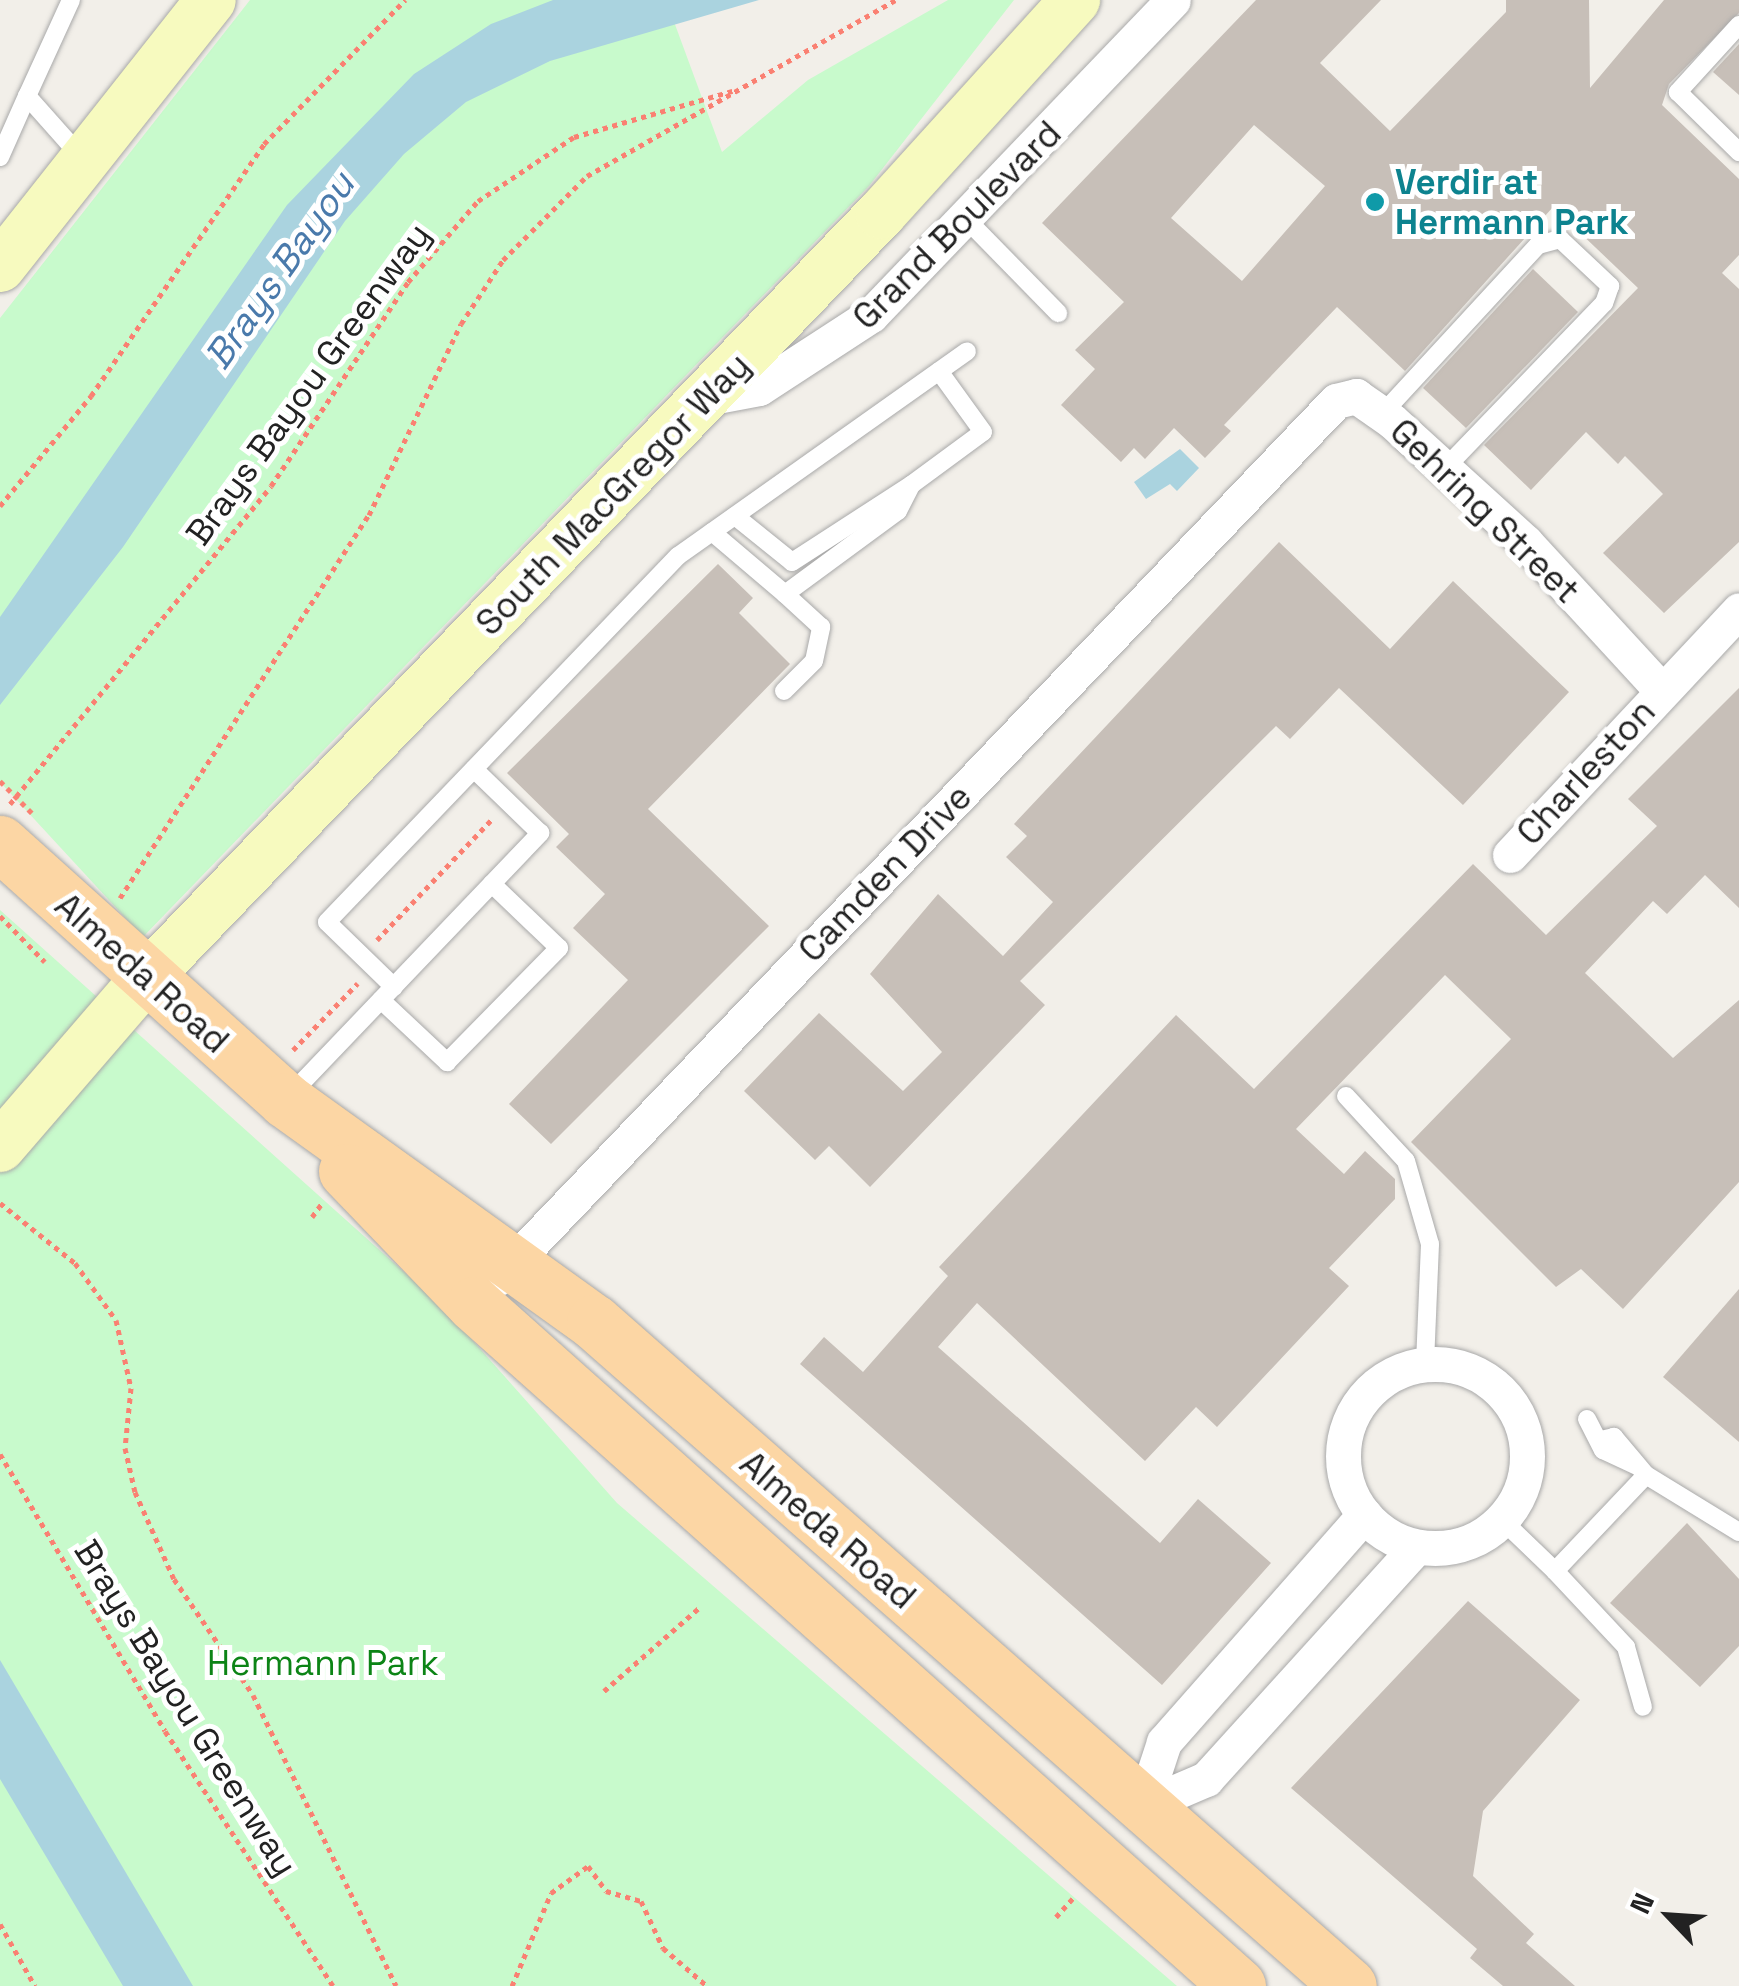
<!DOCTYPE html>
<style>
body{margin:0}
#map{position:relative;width:1739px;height:1986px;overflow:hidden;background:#f2efe9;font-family:"Space Grotesk",sans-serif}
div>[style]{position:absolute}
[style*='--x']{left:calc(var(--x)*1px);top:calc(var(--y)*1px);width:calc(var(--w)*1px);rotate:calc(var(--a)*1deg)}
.park>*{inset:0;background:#c8facc}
.water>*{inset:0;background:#aad3df}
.building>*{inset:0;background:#c7bfb8}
.path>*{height:5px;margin-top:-2.5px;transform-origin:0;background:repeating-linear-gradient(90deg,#fa8072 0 5px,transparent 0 10px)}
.roads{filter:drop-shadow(0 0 2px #a9a9a9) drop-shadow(0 0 2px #a9a9a9)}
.lane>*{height:18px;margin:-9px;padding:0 9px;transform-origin:9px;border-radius:9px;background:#fff}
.street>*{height:35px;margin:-17.5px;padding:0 17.5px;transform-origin:17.5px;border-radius:17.5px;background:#fff}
.street>.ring{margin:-17.5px;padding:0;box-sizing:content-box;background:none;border:35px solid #fff;border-radius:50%}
.secondary>*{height:50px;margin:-25px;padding:0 25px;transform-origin:25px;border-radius:25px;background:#f7fabf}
.primary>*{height:55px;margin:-27.5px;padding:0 27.5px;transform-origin:27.5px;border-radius:27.5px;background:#fcd6a4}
.path-bridge>*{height:5px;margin-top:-2.5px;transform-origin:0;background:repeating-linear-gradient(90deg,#fa8072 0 5px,transparent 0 10px)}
.dots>*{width:28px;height:28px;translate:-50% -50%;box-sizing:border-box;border:5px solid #fff;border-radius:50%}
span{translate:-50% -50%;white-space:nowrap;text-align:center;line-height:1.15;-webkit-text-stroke:10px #fff;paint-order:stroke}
.culture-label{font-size:35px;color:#0d838f;font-weight:700}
.left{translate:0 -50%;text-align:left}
.street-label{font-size:35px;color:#222}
.park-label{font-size:35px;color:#0c8416}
.water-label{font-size:38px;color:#4a7aab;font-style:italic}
.north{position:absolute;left:1619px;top:1866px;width:100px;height:100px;-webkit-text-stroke:8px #fff;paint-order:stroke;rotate:295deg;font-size:28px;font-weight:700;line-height:40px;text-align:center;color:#222}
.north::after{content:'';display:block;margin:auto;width:35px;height:45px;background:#222;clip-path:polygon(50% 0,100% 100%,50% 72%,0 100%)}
</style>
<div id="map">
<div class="park">
<div style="clip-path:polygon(250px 0,666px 0,722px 152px,808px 80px,948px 0,1014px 0,869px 186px,143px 937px,0 782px,0 318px)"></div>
<div style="clip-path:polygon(0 910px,442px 1306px,617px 1503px,1177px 1986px,0 1986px)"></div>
</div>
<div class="water">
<div style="clip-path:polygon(553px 0,759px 0,550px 61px,466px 102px,404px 154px,345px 221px,123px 547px,0 705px,0 617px,287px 205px,414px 74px,491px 24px)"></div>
<div style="clip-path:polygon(1180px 449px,1199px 468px,1177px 491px,1170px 484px,1146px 499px,1134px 482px)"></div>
<div style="clip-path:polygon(0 1660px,193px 1986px,123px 1986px,0 1779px)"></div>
</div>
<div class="building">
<div style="clip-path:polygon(evenodd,1256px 0,1381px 0,1320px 63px,1390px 131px,1506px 12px,1506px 0,1589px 0,1590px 88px,1664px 0,1739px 0,1739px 13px,1669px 84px,1662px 105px,1739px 179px,1739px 255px,1722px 273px,1739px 289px,1739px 542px,1664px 613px,1603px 553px,1663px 494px,1625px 456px,1618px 464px,1586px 432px,1531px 490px,1484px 445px,1638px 288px,1553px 207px,1405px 371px,1337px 307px,1224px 425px,1231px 431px,1205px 458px,1174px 428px,1145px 459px,1134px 448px,1121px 462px,1061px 405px,1095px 369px,1075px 350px,1124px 302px,1042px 223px,1256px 0,1254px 125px,1325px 186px,1242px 281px,1171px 218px,1254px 125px)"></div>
<div style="clip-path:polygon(1739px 44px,1739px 95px,1713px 72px)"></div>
<div style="clip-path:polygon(1533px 269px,1578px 312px,1466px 428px,1423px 388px)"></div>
<div style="clip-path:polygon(1279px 542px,1390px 649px,1453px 581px,1569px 692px,1463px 805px,1339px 688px,1290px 739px,1276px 726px,1020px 981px,1045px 1005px,870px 1187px,829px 1146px,815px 1160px,744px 1091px,819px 1013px,903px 1091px,942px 1052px,870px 974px,938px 894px,1003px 956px,1053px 902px,1006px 857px,1027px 836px,1014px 824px)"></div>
<div style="clip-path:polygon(718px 564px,753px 598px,739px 613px,790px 664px,648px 809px,769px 926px,551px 1144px,509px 1104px,628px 980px,573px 928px,605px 894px,556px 847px,569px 834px,507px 773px)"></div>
<div style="clip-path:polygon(1739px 688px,1739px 908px,1705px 875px,1667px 914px,1653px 901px,1585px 973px,1673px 1058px,1739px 1000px,1739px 1182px,1623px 1309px,1581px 1269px,1556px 1287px,1411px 1142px,1511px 1039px,1445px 975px,1296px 1129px,1344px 1174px,1365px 1151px,1395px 1179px,1395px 1199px,1329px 1268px,1349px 1286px,1217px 1427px,1196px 1407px,1145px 1461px,977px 1303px,938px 1347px,1160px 1543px,1198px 1499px,1271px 1563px,1162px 1685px,800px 1364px,824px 1337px,863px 1372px,948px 1276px,939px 1267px,1176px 1015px,1254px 1089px,1473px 864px,1546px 935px,1657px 826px,1628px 799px)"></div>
<div style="clip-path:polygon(1739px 1289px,1739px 1442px,1663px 1377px)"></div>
<div style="clip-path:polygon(1687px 1523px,1739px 1579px,1739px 1646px,1700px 1687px,1610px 1603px)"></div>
<div style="clip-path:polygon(1468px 1601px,1580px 1700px,1483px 1811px,1473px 1876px,1534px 1934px,1526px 1943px,1575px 1986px,1503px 1986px,1470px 1958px,1477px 1949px,1291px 1788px)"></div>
</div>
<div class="path">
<div style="--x:0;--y:506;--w:143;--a:-50.4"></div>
<div style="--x:91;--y:396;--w:306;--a:-55.5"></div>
<div style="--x:264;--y:144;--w:202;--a:-45.6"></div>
<div style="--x:10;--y:804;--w:411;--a:-50.6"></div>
<div style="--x:271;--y:486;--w:246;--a:-56.1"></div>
<div style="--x:408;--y:282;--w:107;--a:-49.2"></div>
<div style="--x:478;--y:201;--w:115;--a:-33.7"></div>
<div style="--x:574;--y:137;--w:165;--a:-16.2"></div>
<div style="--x:120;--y:898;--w:457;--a:-57"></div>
<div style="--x:369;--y:515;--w:212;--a:-64.3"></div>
<div style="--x:461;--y:324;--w:77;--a:-56.7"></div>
<div style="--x:503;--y:260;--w:119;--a:-45"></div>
<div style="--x:587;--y:176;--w:355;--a:-29.7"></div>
<div style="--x:0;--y:916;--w:64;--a:45.6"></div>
<div style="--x:377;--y:940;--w:168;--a:-46.4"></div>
<div style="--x:293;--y:1050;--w:93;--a:-45.9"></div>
<div style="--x:0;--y:1203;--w:96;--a:38.7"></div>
<div style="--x:75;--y:1263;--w:70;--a:54.3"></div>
<div style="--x:116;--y:1320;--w:70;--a:77.6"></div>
<div style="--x:131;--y:1388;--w:60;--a:95.7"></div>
<div style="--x:125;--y:1448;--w:45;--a:77.2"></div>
<div style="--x:135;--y:1492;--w:95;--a:65.9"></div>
<div style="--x:174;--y:1579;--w:140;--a:55.7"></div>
<div style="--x:253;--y:1695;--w:324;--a:63.8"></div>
<div style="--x:312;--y:1217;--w:17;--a:-54"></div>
<div style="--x:0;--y:1454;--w:322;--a:59.2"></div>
<div style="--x:165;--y:1731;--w:305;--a:56.6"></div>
<div style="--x:604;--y:1691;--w:129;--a:-41.2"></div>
<div style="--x:1056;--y:1917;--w:25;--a:-48"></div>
<div style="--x:0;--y:1924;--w:71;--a:60.6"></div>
<div style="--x:512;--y:1986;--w:101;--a:-67.2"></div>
<div style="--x:551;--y:1893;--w:46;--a:-36.1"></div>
<div style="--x:588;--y:1866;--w:31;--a:54"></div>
<div style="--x:606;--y:1891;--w:36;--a:16"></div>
<div style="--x:641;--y:1901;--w:52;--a:64.9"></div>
<div style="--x:663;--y:1948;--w:58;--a:40.8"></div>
</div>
<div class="roads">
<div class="lane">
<div style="--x:71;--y:0;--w:106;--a:114.6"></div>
<div style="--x:27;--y:96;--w:83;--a:48.4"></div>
<div style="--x:1739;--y:25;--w:91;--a:132.3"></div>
<div style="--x:1678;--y:92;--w:86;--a:44.5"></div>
<div style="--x:0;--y:157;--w:67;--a:-66.1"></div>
<div style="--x:968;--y:221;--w:129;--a:45.6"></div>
<div style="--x:1383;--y:413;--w:229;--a:-47.3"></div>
<div style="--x:1538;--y:245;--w:23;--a:-15"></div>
<div style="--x:1560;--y:239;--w:69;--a:43.2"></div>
<div style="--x:1610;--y:286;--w:18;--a:109"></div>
<div style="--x:1604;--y:303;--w:231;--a:133.9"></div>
<div style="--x:735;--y:516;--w:73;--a:38.9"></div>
<div style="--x:792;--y:562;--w:142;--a:-32.9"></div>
<div style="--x:911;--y:485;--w:89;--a:-36.4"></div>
<div style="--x:983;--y:432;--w:75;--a:-125.8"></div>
<div style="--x:712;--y:532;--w:96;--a:40.3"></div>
<div style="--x:785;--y:594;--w:140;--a:-36.3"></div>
<div style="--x:898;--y:511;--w:29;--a:-63"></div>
<div style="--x:784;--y:691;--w:42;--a:-45"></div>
<div style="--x:814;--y:661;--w:35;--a:-78"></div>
<div style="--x:821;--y:627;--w:49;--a:-137.5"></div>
<div style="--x:394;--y:987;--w:93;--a:-135.9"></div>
<div style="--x:327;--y:922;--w:507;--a:-46.2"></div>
<div style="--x:678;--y:556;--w:354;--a:-35.3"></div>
<div style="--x:381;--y:1000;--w:91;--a:43.2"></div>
<div style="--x:447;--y:1062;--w:160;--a:-45.5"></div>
<div style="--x:559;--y:948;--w:93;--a:-136.3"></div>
<div style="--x:289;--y:1096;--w:364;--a:-46.3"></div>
<div style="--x:540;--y:833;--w:92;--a:-135.9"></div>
<div style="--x:1346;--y:1096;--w:88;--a:47.3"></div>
<div style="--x:1406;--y:1161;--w:86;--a:73.9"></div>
<div style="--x:1430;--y:1244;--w:120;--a:92.4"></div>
<div style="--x:1587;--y:1419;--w:35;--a:63"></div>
<div style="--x:1603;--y:1450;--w:38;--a:25"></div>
<div style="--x:1646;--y:1475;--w:109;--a:31.5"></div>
<div style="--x:1502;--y:1520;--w:74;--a:43.9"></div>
<div style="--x:1555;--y:1571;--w:132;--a:-46.5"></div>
<div style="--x:1646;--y:1475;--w:50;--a:-130.1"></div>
<div style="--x:1614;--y:1437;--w:9;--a:167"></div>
<div style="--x:1555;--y:1571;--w:104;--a:46.9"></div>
<div style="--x:1626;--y:1647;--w:62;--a:74.2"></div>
</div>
<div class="street">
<div style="--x:706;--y:398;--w:54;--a:-10.7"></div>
<div style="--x:759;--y:388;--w:134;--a:-33.1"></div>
<div style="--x:871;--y:315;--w:436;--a:-46.2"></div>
<div style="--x:1510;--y:855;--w:335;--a:-46.9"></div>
<div style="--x:498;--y:1278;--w:1213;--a:-46.3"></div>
<div style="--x:1336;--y:401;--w:21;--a:-14"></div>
<div style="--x:1356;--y:396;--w:44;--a:34.8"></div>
<div style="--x:1392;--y:421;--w:181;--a:42.3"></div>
<div style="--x:1526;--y:543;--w:200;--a:47.4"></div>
<div class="ring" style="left:1343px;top:1364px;width:149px;height:149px"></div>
<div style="--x:1143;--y:1806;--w:69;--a:-23.2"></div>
<div style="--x:1206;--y:1779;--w:313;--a:-47.8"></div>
<div style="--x:1143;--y:1806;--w:67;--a:-71.8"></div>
<div style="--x:1164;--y:1742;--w:303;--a:-48.6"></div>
</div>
<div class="secondary">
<div style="--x:0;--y:267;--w:340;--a:-51.7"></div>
<div style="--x:0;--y:1147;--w:221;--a:-49.2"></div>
<div style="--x:144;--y:980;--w:1063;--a:-46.11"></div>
<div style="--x:881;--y:214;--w:289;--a:-47.8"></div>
</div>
<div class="primary">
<div style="--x:0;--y:843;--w:384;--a:42"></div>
<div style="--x:285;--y:1100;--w:380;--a:35.7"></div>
<div style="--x:594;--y:1322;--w:1005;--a:41.33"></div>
<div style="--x:346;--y:1171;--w:185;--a:46.1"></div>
<div style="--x:474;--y:1304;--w:1024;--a:41.75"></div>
</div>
</div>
<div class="path-bridge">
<div style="--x:0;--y:781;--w:47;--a:45"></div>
</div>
<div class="dots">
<div style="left:1375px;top:202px;background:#0f9aa8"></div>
</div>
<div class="culture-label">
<span class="left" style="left:1395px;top:202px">Verdir at<br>Hermann Park</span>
</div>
<div class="street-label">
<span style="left:957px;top:225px;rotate:-45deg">Grand Boulevard</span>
<span style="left:308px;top:384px;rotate:-54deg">Brays Bayou Greenway</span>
<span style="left:613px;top:494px;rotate:-46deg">South MacGregor Way</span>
<span style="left:1485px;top:511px;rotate:44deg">Gehring Street</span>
<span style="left:1586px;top:772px;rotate:-47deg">Charleston</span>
<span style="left:885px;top:873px;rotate:-46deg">Camden Drive</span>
<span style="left:142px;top:973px;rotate:42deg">Almeda Road</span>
<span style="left:828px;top:1530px;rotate:41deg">Almeda Road</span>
<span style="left:186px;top:1708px;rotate:58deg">Brays Bayou Greenway</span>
</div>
<div class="park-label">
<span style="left:323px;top:1663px">Hermann Park</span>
</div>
<div class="water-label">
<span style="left:280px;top:271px;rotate:-55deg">Brays Bayou</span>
</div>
<div class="north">N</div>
</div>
